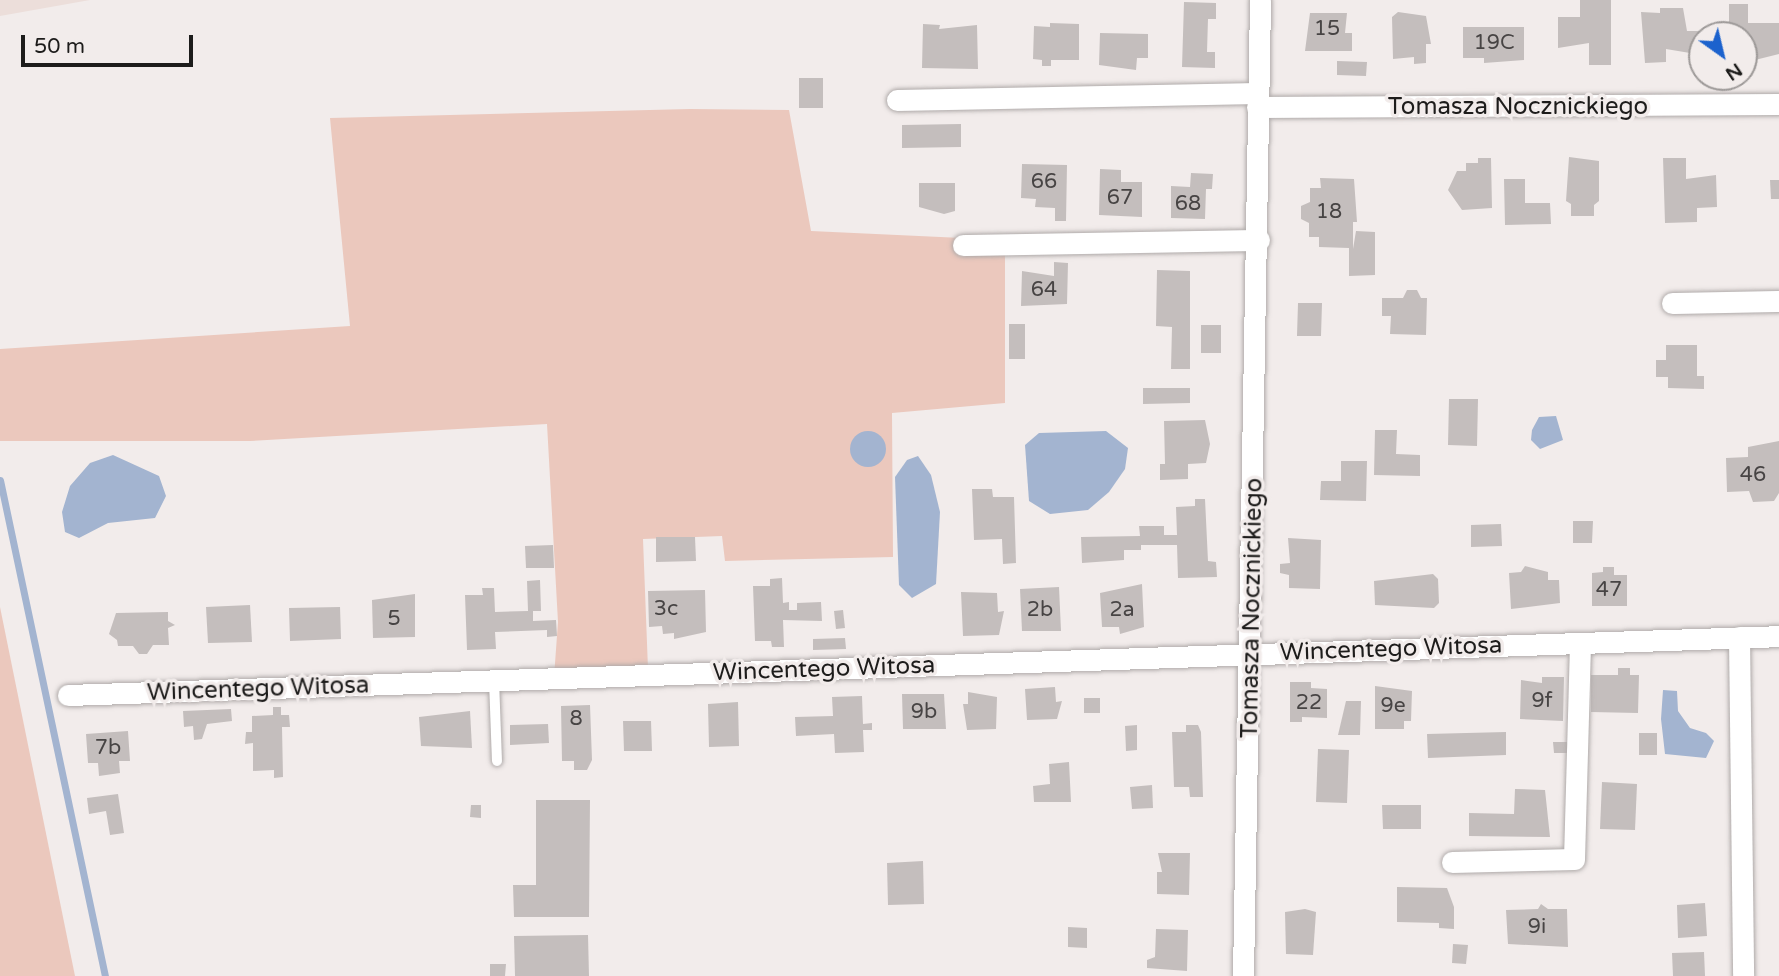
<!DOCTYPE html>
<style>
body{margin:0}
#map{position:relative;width:1779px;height:976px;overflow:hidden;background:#f2eceb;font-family:"Varela Round",sans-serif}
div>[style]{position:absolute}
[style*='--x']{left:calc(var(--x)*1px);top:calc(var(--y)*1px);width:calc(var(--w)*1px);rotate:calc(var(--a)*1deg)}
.built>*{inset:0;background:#ecdeda}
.green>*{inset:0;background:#ebc8bd}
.water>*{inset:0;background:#a3b4d0}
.round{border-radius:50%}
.stream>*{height:7px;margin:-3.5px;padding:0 3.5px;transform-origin:3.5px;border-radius:3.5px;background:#a3b4d0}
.building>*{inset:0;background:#c4bebd}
.roads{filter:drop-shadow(0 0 2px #afaaa9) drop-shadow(0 0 2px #afaaa9)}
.service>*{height:10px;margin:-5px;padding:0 5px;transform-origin:5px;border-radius:5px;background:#fff}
.minor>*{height:21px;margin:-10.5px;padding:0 10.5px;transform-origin:10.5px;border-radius:10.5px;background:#fff}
span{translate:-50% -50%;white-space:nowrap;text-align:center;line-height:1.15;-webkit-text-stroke:7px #f2eceb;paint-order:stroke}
.number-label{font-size:21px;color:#474444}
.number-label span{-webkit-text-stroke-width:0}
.street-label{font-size:24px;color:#1d1c1b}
.north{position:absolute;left:1688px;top:21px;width:70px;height:70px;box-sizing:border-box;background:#f2eceb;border:2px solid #9d9998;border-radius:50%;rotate:146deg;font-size:19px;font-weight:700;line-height:28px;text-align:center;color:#1d1c1b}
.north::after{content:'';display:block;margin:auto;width:24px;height:32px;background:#1c62cd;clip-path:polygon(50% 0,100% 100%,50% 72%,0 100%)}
.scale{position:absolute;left:21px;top:35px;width:172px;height:32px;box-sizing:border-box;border:4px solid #1d1c1b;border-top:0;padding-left:9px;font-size:21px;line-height:24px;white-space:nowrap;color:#1d1c1b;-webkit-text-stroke:5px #f2eceb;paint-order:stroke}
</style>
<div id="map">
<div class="built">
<div style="clip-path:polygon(0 0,90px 0,0 16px)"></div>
</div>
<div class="green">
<div style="clip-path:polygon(690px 109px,789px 110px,811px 231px,1005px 240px,1005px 403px,892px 413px,893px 557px,725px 561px,722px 536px,643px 539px,648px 669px,554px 677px,558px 622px,547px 424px,250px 441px,0 441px,0 349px,350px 326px,330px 118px)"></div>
<div style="clip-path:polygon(0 607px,75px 976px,0 976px)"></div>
</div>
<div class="water">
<div style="clip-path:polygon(1556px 416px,1563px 440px,1540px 449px,1531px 440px,1532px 430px,1539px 417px)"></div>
<div class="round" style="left:850px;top:431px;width:36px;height:36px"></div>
<div style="clip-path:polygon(1106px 431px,1128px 448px,1125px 469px,1109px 492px,1088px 510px,1050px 514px,1029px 501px,1025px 445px,1039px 433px)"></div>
<div style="clip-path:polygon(113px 455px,159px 476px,166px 496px,155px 518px,108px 523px,79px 538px,65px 532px,62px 512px,70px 486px,90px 463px)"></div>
<div style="clip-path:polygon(918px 456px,931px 475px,940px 512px,936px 584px,912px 598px,899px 585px,895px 477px,907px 460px)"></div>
<div style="clip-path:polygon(1663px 690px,1677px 691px,1678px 711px,1690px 728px,1706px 733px,1714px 741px,1706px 758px,1665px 754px,1661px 719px)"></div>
</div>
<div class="stream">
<div style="--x:0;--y:480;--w:507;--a:78.05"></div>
</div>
<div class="building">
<div style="clip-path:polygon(1580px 0,1611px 0,1611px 65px,1589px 65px,1589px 43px,1558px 48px,1558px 17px,1580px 17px)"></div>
<div style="clip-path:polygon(1184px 2px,1216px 3px,1216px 19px,1208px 19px,1207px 52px,1215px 52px,1215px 68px,1182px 67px)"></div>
<div style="clip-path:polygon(1729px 4px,1748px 4px,1748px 23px,1779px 23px,1779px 54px,1747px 62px,1744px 35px,1729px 35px)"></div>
<div style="clip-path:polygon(1660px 8px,1683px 8px,1687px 31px,1703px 31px,1702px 55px,1666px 49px,1666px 62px,1645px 63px,1641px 12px,1660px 13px)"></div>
<div style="clip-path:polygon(1398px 12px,1426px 16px,1431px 44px,1426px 44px,1426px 63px,1414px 64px,1414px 57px,1393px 59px,1392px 17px)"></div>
<div style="clip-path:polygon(1310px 13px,1347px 13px,1345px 33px,1352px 33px,1352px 51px,1305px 51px)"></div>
<div style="clip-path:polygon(1050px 23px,1079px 24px,1079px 60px,1051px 60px,1051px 66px,1042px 66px,1042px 60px,1033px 59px,1034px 26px,1050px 27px)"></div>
<div style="clip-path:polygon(923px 24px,940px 25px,939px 29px,977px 25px,978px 69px,922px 68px)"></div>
<div style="clip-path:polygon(1463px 27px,1524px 27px,1524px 60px,1484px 63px,1484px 58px,1463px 58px)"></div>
<div style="clip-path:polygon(1100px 33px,1148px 34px,1148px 58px,1137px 58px,1136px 70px,1099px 65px)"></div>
<div style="clip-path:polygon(1337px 61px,1367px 62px,1366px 76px,1337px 75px)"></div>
<div style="clip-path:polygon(799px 78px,823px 78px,823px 108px,799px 108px)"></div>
<div style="clip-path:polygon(961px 124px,961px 147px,902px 148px,902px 125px)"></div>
<div style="clip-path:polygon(1569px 157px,1599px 161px,1599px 201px,1594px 205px,1594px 216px,1571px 216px,1571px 204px,1566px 201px)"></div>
<div style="clip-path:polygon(1478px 158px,1491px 158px,1492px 208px,1462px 210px,1448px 190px,1457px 171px,1466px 171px,1466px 163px,1478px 163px)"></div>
<div style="clip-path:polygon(1663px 158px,1686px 158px,1686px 179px,1716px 175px,1717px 207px,1697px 208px,1697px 222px,1665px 223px)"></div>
<div style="clip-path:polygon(1022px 164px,1067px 165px,1066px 221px,1055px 221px,1055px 208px,1035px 207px,1036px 199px,1021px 198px)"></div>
<div style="clip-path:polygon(1100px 169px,1121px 170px,1121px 182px,1142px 182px,1142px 217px,1099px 215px)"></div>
<div style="clip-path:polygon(1191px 173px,1213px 174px,1212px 189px,1206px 189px,1205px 219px,1171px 218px,1171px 186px,1190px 187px)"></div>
<div style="clip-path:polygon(1320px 178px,1354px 179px,1357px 222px,1353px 222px,1353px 249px,1356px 231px,1375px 232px,1375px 275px,1349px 276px,1349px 248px,1319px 247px,1319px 237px,1309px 237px,1309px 223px,1301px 219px,1301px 206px,1310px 202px,1310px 188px,1321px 188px)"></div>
<div style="clip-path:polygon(1504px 179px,1525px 179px,1525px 203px,1550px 203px,1551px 224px,1505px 225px)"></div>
<div style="clip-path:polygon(1770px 180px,1779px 180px,1779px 199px,1771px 199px)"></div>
<div style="clip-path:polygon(919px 183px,955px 183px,955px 211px,944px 214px,919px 207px)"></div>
<div style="clip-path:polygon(1054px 262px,1068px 263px,1067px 304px,1021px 306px,1022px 271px,1054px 276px)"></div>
<div style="clip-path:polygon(1157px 270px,1190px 271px,1190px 369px,1171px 369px,1172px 327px,1156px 326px)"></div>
<div style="clip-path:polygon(1407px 290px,1417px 290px,1421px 298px,1427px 298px,1426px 335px,1390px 334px,1391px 316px,1382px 316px,1382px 298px,1403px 298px)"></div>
<div style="clip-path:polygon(1298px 303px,1322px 303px,1321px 336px,1297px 336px)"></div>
<div style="clip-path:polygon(1009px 324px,1025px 324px,1025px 359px,1009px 359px)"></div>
<div style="clip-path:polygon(1201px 325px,1221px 325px,1221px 353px,1201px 353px)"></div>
<div style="clip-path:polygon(1666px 345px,1697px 345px,1697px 376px,1704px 376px,1704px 389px,1668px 388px,1668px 377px,1656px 377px,1656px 360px,1666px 360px)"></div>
<div style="clip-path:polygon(1143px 388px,1190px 388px,1190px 403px,1143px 404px)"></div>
<div style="clip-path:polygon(1449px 399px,1478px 399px,1477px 446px,1448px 445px)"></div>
<div style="clip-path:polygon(1205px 420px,1210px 444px,1206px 463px,1188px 464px,1188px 479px,1160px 480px,1160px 464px,1165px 464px,1164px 421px)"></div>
<div style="clip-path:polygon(1375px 430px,1397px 430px,1396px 454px,1420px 455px,1420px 476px,1374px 475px)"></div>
<div style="clip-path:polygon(1779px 441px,1779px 493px,1774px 501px,1753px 502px,1749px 491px,1727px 492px,1726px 458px,1748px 457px,1748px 447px)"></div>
<div style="clip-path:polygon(1341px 461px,1367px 461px,1366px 501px,1320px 500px,1321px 481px,1341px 481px)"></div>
<div style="clip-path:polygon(972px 489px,992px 489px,993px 497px,1014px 497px,1016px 563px,1003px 564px,1002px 539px,974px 540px)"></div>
<div style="clip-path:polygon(1195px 499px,1205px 499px,1208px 561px,1216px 562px,1217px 577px,1178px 578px,1177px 545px,1141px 545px,1141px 550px,1124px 550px,1124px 560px,1082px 563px,1081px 537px,1140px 536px,1139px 526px,1164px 526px,1164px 535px,1177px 535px,1176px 507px,1195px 506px)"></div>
<div style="clip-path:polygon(1573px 521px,1593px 521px,1592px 543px,1573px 543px)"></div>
<div style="clip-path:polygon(1501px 524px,1502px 546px,1471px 547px,1471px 525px)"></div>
<div style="clip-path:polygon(656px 537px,695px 537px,696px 561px,656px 562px)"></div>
<div style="clip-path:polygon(1288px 538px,1321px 540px,1320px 589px,1289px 588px,1289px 575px,1280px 573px,1280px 564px,1290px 563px)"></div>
<div style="clip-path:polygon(553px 545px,554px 568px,526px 568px,525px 546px)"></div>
<div style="clip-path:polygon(1525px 566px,1548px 572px,1548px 580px,1559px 580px,1560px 603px,1511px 609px,1509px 573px,1521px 572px)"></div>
<div style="clip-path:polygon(1603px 567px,1614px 567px,1614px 575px,1627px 575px,1627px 606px,1592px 606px,1592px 573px,1603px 572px)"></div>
<div style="clip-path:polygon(1433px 574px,1438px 579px,1439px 603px,1434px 608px,1375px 605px,1374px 581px)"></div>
<div style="clip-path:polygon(782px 578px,783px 603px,789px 602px,789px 610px,797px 610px,797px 603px,821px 602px,822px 621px,783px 620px,784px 647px,772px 647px,771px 641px,755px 641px,753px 586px,770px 586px,770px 579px)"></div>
<div style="clip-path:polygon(540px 580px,541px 611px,533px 611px,533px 621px,556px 620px,557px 636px,547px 637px,547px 630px,495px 632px,496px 649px,467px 650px,465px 595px,483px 595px,482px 588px,494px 588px,495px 612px,528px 611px,527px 581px)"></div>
<div style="clip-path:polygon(1142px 584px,1144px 627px,1120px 634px,1119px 627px,1102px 627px,1100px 593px)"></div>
<div style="clip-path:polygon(1059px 587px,1061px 631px,1022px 631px,1020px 589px)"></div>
<div style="clip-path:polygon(705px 590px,706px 632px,674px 639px,674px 633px,663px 634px,662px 626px,649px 627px,648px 591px)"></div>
<div style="clip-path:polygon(961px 592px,997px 593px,998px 612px,1004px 611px,999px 635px,963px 636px)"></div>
<div style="clip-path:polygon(415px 594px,415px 637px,373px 638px,372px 600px)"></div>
<div style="clip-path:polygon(250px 605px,252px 642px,208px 643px,206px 607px)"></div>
<div style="clip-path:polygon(340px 607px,341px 639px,290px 641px,289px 608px)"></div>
<div style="clip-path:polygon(843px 610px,845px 628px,836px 629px,834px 611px)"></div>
<div style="clip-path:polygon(168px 612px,168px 621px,175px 625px,168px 628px,169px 645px,153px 645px,147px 654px,139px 654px,133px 646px,118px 646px,117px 640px,109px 634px,116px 613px)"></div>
<div style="clip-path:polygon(845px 638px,846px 649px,813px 650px,813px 639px)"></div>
<div style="clip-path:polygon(1618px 668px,1630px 668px,1630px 675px,1639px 675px,1638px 713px,1591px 712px,1591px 675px,1618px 675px)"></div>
<div style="clip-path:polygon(1542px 677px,1564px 677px,1563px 721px,1520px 719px,1521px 680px,1542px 683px)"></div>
<div style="clip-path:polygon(1290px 682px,1311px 682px,1311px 688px,1327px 689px,1327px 718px,1302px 717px,1302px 722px,1290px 722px)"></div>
<div style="clip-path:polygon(1375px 686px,1412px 691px,1411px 721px,1404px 721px,1404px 729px,1375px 729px)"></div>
<div style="clip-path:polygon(1055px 687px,1056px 702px,1062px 701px,1057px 719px,1027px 720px,1025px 689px)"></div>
<div style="clip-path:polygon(968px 692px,997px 697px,996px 729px,967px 730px,963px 704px,968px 704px)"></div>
<div style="clip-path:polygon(902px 694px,944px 694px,946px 729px,903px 729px)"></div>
<div style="clip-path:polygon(862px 696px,863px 724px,872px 723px,872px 730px,863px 730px,864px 752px,835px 753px,834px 734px,796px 736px,795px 717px,833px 716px,832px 697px)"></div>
<div style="clip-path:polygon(1084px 698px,1100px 698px,1100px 713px,1084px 713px)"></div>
<div style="clip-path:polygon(1346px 701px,1361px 701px,1360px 735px,1338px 735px)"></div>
<div style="clip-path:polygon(738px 702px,739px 746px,709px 747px,708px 704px)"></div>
<div style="clip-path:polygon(590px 705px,592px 760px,587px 770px,574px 770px,574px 761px,562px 761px,561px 706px)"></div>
<div style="clip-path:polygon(273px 707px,281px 707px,281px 715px,289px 715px,290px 727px,282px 727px,283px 777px,274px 778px,274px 770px,253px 771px,253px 743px,245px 744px,246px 732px,252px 732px,252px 716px,273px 715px)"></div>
<div style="clip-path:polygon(231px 709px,232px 721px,207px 724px,202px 739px,194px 740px,193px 726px,184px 727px,183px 711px)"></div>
<div style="clip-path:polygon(470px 711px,472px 748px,421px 746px,419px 717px)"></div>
<div style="clip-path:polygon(623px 721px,651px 721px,652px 751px,624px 751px)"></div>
<div style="clip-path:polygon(548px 724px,549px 743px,510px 745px,510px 725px)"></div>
<div style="clip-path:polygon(1137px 725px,1137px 750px,1126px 751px,1125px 726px)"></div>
<div style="clip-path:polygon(1186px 725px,1198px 725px,1201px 732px,1203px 797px,1190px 797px,1189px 787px,1174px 787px,1172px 732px,1186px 732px)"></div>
<div style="clip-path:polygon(128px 731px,130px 761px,119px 761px,120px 773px,99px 776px,98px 763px,88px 763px,86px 734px)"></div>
<div style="clip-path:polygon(1506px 732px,1506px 755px,1428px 758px,1427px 734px)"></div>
<div style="clip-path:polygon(1639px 733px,1657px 733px,1657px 755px,1639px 755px)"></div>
<div style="clip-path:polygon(1553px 742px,1571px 742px,1571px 753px,1554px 753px)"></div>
<div style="clip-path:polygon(1318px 749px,1349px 750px,1347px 803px,1316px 802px)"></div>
<div style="clip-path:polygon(1069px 762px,1071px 802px,1034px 802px,1033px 786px,1050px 784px,1049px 764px)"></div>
<div style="clip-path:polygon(1602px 782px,1637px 784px,1635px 830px,1600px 829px)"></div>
<div style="clip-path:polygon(1152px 785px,1153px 808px,1132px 809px,1130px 787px)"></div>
<div style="clip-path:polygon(1515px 789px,1545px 790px,1550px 837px,1469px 836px,1469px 813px,1514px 814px)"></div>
<div style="clip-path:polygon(118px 794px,124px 833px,110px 835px,106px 811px,89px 814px,87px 798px)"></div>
<div style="clip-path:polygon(536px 800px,590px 800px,589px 917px,514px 917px,513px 885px,536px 885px)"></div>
<div style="clip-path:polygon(471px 805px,481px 805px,481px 818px,470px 817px)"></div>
<div style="clip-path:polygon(1382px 805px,1421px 805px,1421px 829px,1383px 829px)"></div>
<div style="clip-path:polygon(1158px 853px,1190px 853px,1189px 895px,1157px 894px,1157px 872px,1162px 872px)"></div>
<div style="clip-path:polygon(923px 861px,924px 904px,888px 905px,887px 863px)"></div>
<div style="clip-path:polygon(1397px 887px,1447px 888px,1454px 907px,1454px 929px,1439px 928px,1439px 923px,1397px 922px)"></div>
<div style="clip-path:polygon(1705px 903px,1707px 936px,1678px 938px,1677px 905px)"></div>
<div style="clip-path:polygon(1541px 904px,1548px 909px,1567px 909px,1568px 947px,1508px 944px,1506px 910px,1538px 909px)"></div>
<div style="clip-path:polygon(1305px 909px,1316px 912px,1313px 955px,1286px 954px,1285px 912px)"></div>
<div style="clip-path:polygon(1068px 927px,1087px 928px,1087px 948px,1068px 947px)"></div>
<div style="clip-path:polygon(1156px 929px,1188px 930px,1187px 971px,1147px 968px,1147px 960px,1155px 957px)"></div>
<div style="clip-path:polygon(588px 935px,589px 976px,515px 976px,514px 936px)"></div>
<div style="clip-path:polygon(1453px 944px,1468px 945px,1466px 964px,1452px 963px)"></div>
<div style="clip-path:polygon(1704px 952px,1705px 976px,1673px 976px,1672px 953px)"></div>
<div style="clip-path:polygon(490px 964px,506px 964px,505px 976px,490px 976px)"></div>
</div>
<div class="roads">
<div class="service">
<div style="--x:494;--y:680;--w:81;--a:87.9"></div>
</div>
<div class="minor">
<div style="--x:897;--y:100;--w:361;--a:-1.1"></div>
<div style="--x:1257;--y:107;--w:522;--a:-0.33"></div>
<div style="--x:963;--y:245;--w:296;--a:-1"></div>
<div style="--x:1672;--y:303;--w:107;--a:-1.1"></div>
<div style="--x:1739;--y:637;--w:339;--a:89.3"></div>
<div style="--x:68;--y:695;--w:1712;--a:-1.97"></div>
<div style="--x:1452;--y:862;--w:122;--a:-1.4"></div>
<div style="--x:1574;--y:859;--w:216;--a:-88.4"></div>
<div style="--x:1243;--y:976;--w:976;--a:-89"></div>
</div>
</div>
<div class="number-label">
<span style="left:1327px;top:29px">15</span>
<span style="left:1494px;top:43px">19C</span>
<span style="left:1044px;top:182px">66</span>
<span style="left:1120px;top:198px">67</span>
<span style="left:1188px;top:204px">68</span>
<span style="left:1329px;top:212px">18</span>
<span style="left:1044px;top:290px">64</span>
<span style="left:1753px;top:475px">46</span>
<span style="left:1609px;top:590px">47</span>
<span style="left:666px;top:609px">3c</span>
<span style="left:1040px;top:610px">2b</span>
<span style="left:1122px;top:610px">2a</span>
<span style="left:394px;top:619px">5</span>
<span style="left:1542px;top:701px">9f</span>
<span style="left:1309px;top:703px">22</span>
<span style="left:1393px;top:706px">9e</span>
<span style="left:924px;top:712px">9b</span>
<span style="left:576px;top:719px">8</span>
<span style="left:108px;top:748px">7b</span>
<span style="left:1537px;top:927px">9i</span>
</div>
<div class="street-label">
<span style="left:1518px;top:107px">Tomasza Nocznickiego</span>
<span style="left:1252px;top:608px;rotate:-89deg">Tomasza Nocznickiego</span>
<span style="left:1391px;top:649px;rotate:-2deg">Wincentego Witosa</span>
<span style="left:824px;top:669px;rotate:-2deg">Wincentego Witosa</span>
<span style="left:258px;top:689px;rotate:-2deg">Wincentego Witosa</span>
</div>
<div class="north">N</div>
<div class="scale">50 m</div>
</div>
